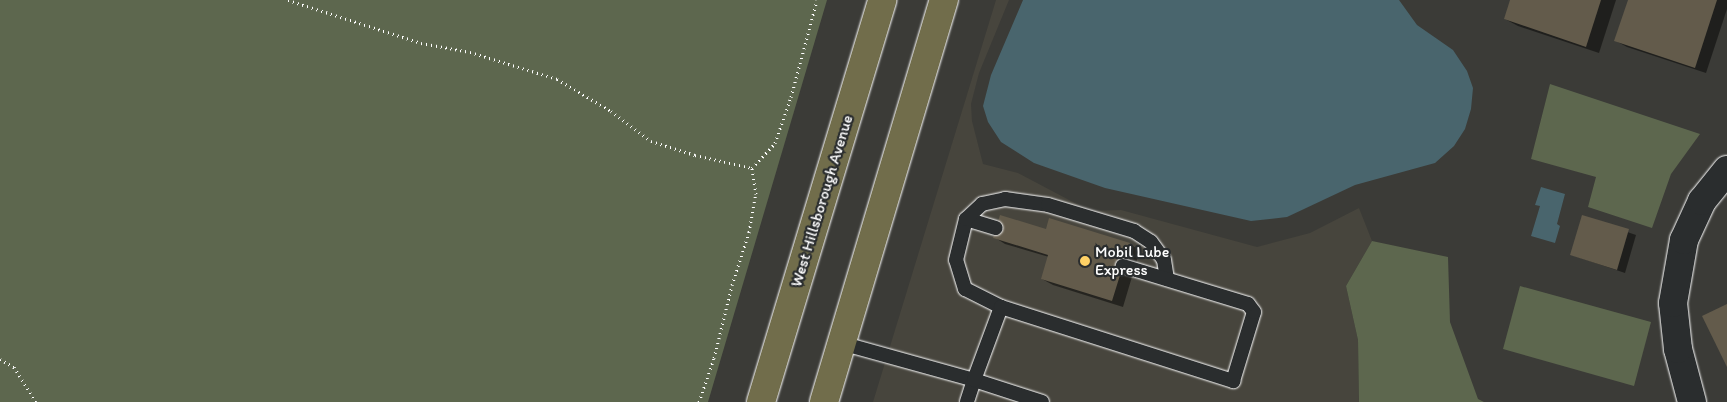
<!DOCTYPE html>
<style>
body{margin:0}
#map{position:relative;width:1727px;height:402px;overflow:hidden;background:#3b3b37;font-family:Itim,sans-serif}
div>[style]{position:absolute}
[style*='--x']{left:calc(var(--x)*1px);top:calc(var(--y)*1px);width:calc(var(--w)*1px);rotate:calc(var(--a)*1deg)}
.built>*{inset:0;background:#47453d}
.green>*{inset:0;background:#5d674e}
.water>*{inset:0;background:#49656d}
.shadow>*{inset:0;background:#0007}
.building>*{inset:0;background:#635b4b}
.path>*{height:3px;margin-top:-1.5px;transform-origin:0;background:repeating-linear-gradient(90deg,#fff 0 1px,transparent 0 5px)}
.roads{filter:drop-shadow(0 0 1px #fff) drop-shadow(0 0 1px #fff)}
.lane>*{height:14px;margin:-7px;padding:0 7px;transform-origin:7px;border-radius:7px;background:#2a2d2e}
.street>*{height:28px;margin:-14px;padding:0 14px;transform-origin:14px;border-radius:14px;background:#2a2d2e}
.primary>*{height:28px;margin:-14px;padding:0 14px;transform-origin:14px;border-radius:14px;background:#716d4b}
.dots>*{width:14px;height:14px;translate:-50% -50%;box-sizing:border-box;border:2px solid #2a2d2e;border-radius:50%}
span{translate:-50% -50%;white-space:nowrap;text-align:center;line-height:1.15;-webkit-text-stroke:4.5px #2a2d2e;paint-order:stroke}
.street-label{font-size:16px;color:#fff}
.poi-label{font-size:16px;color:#fff}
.left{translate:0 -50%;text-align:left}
</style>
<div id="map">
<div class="built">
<div style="clip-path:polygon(996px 0,1009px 0,979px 73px,971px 104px,972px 121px,983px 164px,1018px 173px,1090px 211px,1121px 210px,1257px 247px,1310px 233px,1359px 208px,1372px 241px,1346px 286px,1358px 340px,1359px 402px,873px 402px)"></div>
</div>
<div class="green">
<div style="clip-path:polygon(0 0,827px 0,708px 402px,0 402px)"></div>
<div style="clip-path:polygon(1550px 84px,1700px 134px,1671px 174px,1652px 228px,1588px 207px,1596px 177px,1531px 159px)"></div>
<div style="clip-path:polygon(1372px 241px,1448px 257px,1450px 322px,1478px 399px,1484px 402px,1359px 402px,1358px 340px,1346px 286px)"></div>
<div style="clip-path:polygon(1520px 286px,1651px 322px,1634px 386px,1503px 349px)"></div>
</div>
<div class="water">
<div style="clip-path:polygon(1023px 0,1399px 0,1417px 25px,1453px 50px,1467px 71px,1473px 88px,1471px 109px,1465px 129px,1454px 146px,1435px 163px,1355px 185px,1287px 217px,1251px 221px,1105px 188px,1034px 163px,1001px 142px,988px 122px,983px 106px,991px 75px)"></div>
<div style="clip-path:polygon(1541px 187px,1565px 194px,1557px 224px,1560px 226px,1555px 243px,1531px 236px,1540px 206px,1535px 205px)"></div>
</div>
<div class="shadow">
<div style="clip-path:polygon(1511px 0,1616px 0,1599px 53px,1518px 26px,1505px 19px)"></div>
<div style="clip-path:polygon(1629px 0,1727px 0,1727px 9px,1706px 73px,1627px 47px,1616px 41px)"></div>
<div style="clip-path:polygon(1583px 217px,1636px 235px,1625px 273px,1572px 255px)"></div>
<div style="clip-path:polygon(1046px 231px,1129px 244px,1140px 250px,1123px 307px,1053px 285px,1042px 279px,1049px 257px,1005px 244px,994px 237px)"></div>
</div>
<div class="building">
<div style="clip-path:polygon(1510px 0,1601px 0,1586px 47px,1504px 19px)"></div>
<div style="clip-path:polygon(1628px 0,1717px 0,1695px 68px,1614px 41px)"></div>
<div style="clip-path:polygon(1000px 215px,1046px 229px,1049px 218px,1130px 243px,1112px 301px,1041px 279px,1048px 255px,993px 238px)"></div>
<div style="clip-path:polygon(1582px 215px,1629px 229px,1617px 270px,1570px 255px)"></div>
<div style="clip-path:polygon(1727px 304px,1727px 367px,1702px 316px)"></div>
</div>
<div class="path">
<div style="--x:288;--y:0;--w:140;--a:17.9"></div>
<div style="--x:421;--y:43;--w:50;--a:10.4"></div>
<div style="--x:470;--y:52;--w:91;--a:17.2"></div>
<div style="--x:557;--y:79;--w:63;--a:30.7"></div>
<div style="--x:611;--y:111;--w:50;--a:36.9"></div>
<div style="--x:651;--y:141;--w:46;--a:17.7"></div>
<div style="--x:695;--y:155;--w:58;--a:12.8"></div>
<div style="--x:752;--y:168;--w:34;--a:-47"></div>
<div style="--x:775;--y:143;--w:49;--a:-70.8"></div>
<div style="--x:791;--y:97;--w:100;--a:-75"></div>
<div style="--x:0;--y:359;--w:16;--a:30"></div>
<div style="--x:14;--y:367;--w:41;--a:57.8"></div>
<div style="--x:699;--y:402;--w:46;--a:-71.2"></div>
<div style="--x:714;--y:358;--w:75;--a:-76.1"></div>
<div style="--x:732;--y:285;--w:56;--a:-72.2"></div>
<div style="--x:749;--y:232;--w:39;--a:-80"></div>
<div style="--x:756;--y:194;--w:26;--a:-99"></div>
</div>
<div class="roads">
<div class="lane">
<div style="--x:966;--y:219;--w:31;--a:17"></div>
<div style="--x:1001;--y:307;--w:40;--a:-153.4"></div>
<div style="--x:965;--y:289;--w:30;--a:-107"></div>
<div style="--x:956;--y:260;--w:42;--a:-76.3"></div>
<div style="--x:966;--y:219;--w:22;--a:-43"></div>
<div style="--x:982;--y:204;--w:24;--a:-12"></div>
<div style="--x:1005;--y:199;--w:43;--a:7.9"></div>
<div style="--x:1048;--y:205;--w:90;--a:16.8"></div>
<div style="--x:1134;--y:231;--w:20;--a:33"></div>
<div style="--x:1151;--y:242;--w:22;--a:54"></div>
<div style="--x:1164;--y:260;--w:19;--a:81"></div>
<div style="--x:841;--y:343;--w:138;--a:15.5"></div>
<div style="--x:974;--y:380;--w:23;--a:108"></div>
<div style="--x:1042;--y:402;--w:71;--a:-162.1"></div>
<div style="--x:974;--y:380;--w:78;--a:-69.7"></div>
<div style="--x:1001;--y:307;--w:244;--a:17.7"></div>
<div style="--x:1233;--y:381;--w:72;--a:-73.1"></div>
<div style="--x:1254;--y:312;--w:10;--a:-127"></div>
<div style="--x:1248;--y:304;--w:131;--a:-163.1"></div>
</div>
<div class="street">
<div style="--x:1692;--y:402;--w:55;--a:-104.8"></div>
<div style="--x:1678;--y:349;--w:46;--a:-96.2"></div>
<div style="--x:1673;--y:303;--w:64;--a:-80.1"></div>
<div style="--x:1684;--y:240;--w:43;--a:-65.2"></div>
<div style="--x:1702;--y:201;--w:40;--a:-51"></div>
</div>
<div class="primary">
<div style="--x:761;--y:402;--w:420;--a:-73.2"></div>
<div style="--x:824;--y:402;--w:420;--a:-73.4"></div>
</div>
</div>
<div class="dots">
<div style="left:1085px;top:261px;background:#ffd166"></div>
</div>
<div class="street-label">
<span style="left:822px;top:201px;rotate:-73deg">West Hillsborough Avenue</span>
</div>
<div class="poi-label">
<span class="left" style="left:1095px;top:261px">Mobil Lube<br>Express</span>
</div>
</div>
